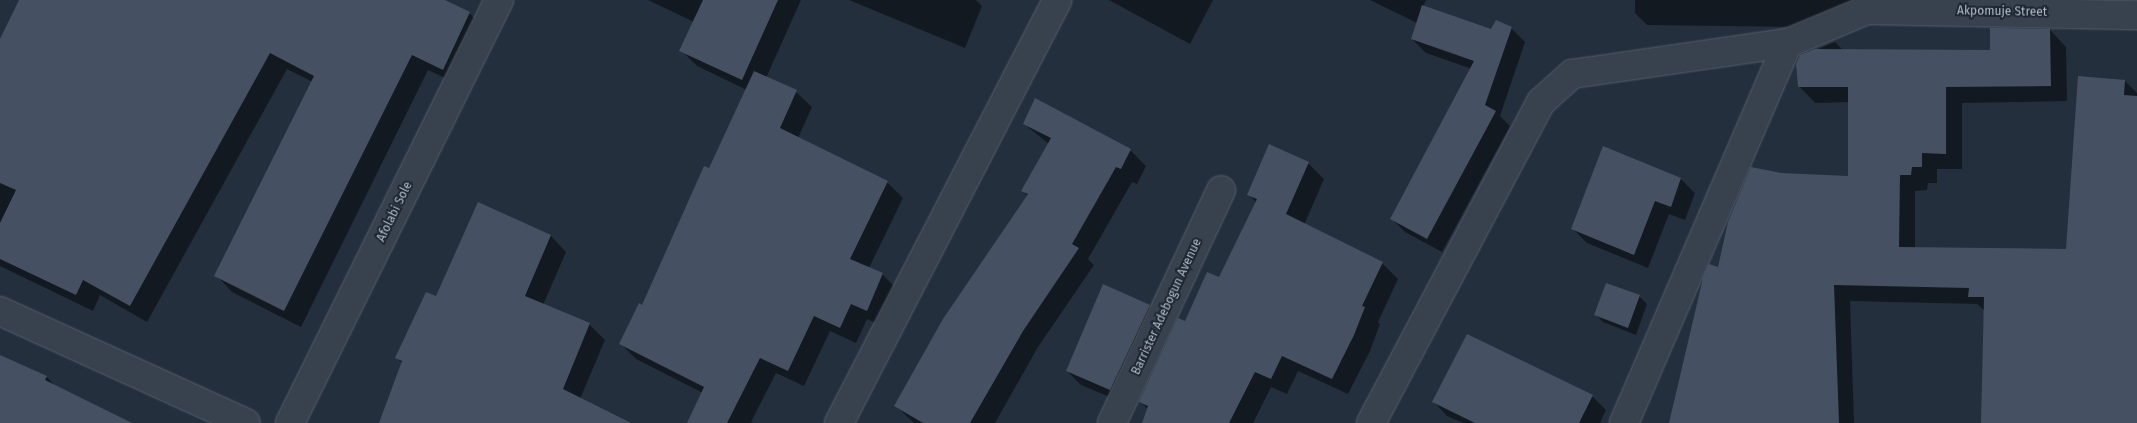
<!DOCTYPE html>
<style>
body{margin:0}
#map{position:relative;width:2137px;height:423px;overflow:hidden;background:#242f3e;font-family:"Fira Sans",sans-serif}
div>[style]{position:absolute}
[style*='--x']{left:calc(var(--x)*1px);top:calc(var(--y)*1px);width:calc(var(--w)*1px);rotate:calc(var(--a)*1deg)}
.shadow>*{inset:0;background:#0007}
.building>*{inset:0;background:#455162}
.roads{filter:drop-shadow(0 0 1px #565f6c) drop-shadow(0 0 1px #565f6c)}
.minor>*{height:28px;margin:-14px;padding:0 14px;transform-origin:14px;border-radius:14px;background:#38414e}
span{translate:-50% -50%;white-space:nowrap;text-align:center;line-height:1.15;-webkit-text-stroke:4px #1d2633;paint-order:stroke}
.street-label{font-size:12px;color:#b4bcc9}
</style>
<div id="map">
<div class="shadow">
<div style="clip-path:polygon(20px 0,441px 0,469px 13px,486px 30px,460px 85px,428px 70px,301px 327px,232px 292px,216px 275px,313px 82px,287px 69px,147px 322px,100px 295px,93px 311px,0 266px,0 42px)"></div>
<div style="clip-path:polygon(648px 0,801px 0,766px 78px,796px 92px,812px 107px,798px 138px,887px 182px,903px 198px,869px 268px,882px 274px,898px 290px,882px 326px,867px 319px,856px 343px,830px 331px,804px 386px,776px 373px,751px 422px,754px 423px,688px 423px,703px 393px,636px 359px,620px 343px,643px 307px,747px 90px,697px 66px,681px 50px,694px 22px)"></div>
<div style="clip-path:polygon(849px 0,976px 0,982px 6px,965px 48px)"></div>
<div style="clip-path:polygon(1109px 0,1213px 0,1190px 44px)"></div>
<div style="clip-path:polygon(1370px 0,1426px 0,1423px 7px,1492px 31px,1511px 28px,1525px 42px,1500px 116px,1510px 126px,1442px 252px,1405px 232px,1391px 218px,1472px 69px,1426px 53px,1412px 39px,1417px 23px)"></div>
<div style="clip-path:polygon(1635px 0,1854px 0,1851px 16px,1799px 27px,1647px 25px,1635px 13px)"></div>
<div style="clip-path:polygon(2050px 30px,2066px 47px,2067px 101px,1962px 103px,1962px 169px,1937px 169px,1937px 183px,1928px 183px,1927px 190px,1915px 191px,1915px 248px,2067px 250px,2125px 81px,2137px 93px,2137px 423px,1982px 423px,1985px 311px,1977px 304px,1850px 301px,1854px 423px,1670px 423px,1719px 268px,1780px 175px,1849px 178px,1849px 102px,1815px 103px,1799px 86px,1801px 56px,1835px 42px,1843px 50px,1992px 51px)"></div>
<div style="clip-path:polygon(1024px 124px,1130px 150px,1146px 166px,1137px 184px,1132px 182px,1088px 259px,1094px 265px,1038px 347px,995px 423px,914px 423px,896px 406px,1028px 196px,1023px 191px,1049px 144px)"></div>
<div style="clip-path:polygon(1308px 163px,1324px 179px,1304px 225px,1382px 263px,1398px 279px,1378px 322px,1380px 324px,1370px 351px,1348px 394px,1298px 371px,1287px 394px,1271px 387px,1253px 423px,1143px 423px,1148px 409px,1140px 402px,1185px 322px,1220px 279px,1256px 202px,1248px 194px)"></div>
<div style="clip-path:polygon(1681px 179px,1695px 193px,1685px 220px,1669px 214px,1648px 268px,1587px 243px,1573px 229px)"></div>
<div style="clip-path:polygon(479px 204px,551px 236px,566px 252px,543px 305px,589px 324px,605px 340px,580px 399px,628px 423px,380px 423px,402px 363px,397px 358px,437px 298px)"></div>
<div style="clip-path:polygon(1639px 296px,1647px 304px,1636px 335px,1603px 322px,1596px 315px)"></div>
<div style="clip-path:polygon(1149px 306px,1163px 320px,1124px 403px,1081px 385px,1067px 371px)"></div>
<div style="clip-path:polygon(0 356px,47px 377px,56px 387px,129px 423px,0 423px)"></div>
<div style="clip-path:polygon(1592px 396px,1606px 410px,1600px 423px,1463px 423px,1447px 416px,1434px 402px)"></div>
</div>
<div class="building">
<div style="clip-path:polygon(19px 0,445px 0,470px 12px,443px 70px,412px 55px,284px 311px,214px 276px,314px 76px,270px 53px,130px 306px,83px 280px,76px 295px,0 259px,0 223px,16px 190px,0 183px,0 39px)"></div>
<div style="clip-path:polygon(703px 0,778px 0,742px 80px,679px 51px)"></div>
<div style="clip-path:polygon(1422px 5px,1491px 29px,1496px 20px,1512px 27px,1485px 105px,1496px 111px,1427px 239px,1390px 219px,1474px 61px,1411px 39px)"></div>
<div style="clip-path:polygon(1990px 28px,2050px 29px,2051px 86px,1946px 87px,1946px 154px,1922px 153px,1922px 167px,1912px 167px,1911px 175px,1900px 175px,1899px 247px,2066px 249px,2078px 76px,2125px 80px,2124px 95px,2137px 96px,2137px 423px,1981px 423px,1984px 297px,1968px 297px,1969px 288px,1834px 285px,1839px 423px,1669px 423px,1703px 278px,1709px 264px,1718px 267px,1728px 222px,1751px 167px,1781px 173px,1848px 176px,1848px 87px,1798px 87px,1796px 64px,1800px 55px,1815px 49px,1990px 50px)"></div>
<div style="clip-path:polygon(754px 71px,797px 90px,780px 128px,888px 181px,850px 259px,883px 273px,867px 311px,851px 304px,840px 328px,814px 316px,788px 371px,760px 358px,727px 423px,687px 423px,704px 387px,619px 344px,639px 303px,642px 305px,704px 166px,709px 168px)"></div>
<div style="clip-path:polygon(1035px 98px,1131px 149px,1121px 169px,1116px 167px,1072px 244px,1079px 248px,1023px 331px,970px 423px,923px 423px,894px 406px,943px 319px,1028px 194px,1021px 191px,1051px 138px,1023px 124px)"></div>
<div style="clip-path:polygon(1269px 144px,1309px 162px,1286px 214px,1383px 262px,1362px 306px,1365px 307px,1354px 335px,1332px 379px,1282px 356px,1271px 379px,1255px 372px,1229px 423px,1142px 423px,1148px 406px,1139px 402px,1178px 318px,1185px 321px,1207px 272px,1219px 277px,1257px 199px,1247px 195px)"></div>
<div style="clip-path:polygon(1603px 146px,1681px 178px,1671px 207px,1655px 201px,1634px 255px,1571px 229px)"></div>
<div style="clip-path:polygon(478px 202px,551px 235px,525px 296px,590px 323px,563px 389px,631px 423px,379px 423px,402px 361px,395px 358px,426px 292px,436px 296px)"></div>
<div style="clip-path:polygon(1606px 283px,1640px 295px,1628px 328px,1594px 315px)"></div>
<div style="clip-path:polygon(1103px 284px,1150px 305px,1110px 390px,1066px 371px)"></div>
<div style="clip-path:polygon(1467px 334px,1593px 395px,1579px 423px,1475px 423px,1432px 402px)"></div>
<div style="clip-path:polygon(0 355px,47px 376px,45px 380px,132px 423px,0 423px)"></div>
</div>
<div class="roads">
<div class="minor">
<div style="--x:1867;--y:10;--w:270;--a:1.1"></div>
<div style="--x:0;--y:311;--w:270;--a:24.5"></div>
<div style="--x:290;--y:423;--w:472;--a:-63.7"></div>
<div style="--x:839;--y:423;--w:476;--a:-62.7"></div>
<div style="--x:1112;--y:423;--w:257;--a:-64.9"></div>
<div style="--x:1371;--y:423;--w:363;--a:-62.1"></div>
<div style="--x:1541;--y:102;--w:42;--a:-42.1"></div>
<div style="--x:1572;--y:74;--w:218;--a:-8.2"></div>
<div style="--x:1788;--y:43;--w:86;--a:-22.7"></div>
<div style="--x:1867;--y:10;--w:11;--a:-68"></div>
<div style="--x:1624;--y:423;--w:414;--a:-66.7"></div>
</div>
</div>
<div class="street-label">
<span style="left:2002px;top:12px;rotate:1deg">Akpomuje Street</span>
<span style="left:395px;top:212px;rotate:-64deg">Afolabi Sole</span>
<span style="left:1167px;top:307px;rotate:-65deg">Barrister Adebogun Avenue</span>
</div>
</div>
